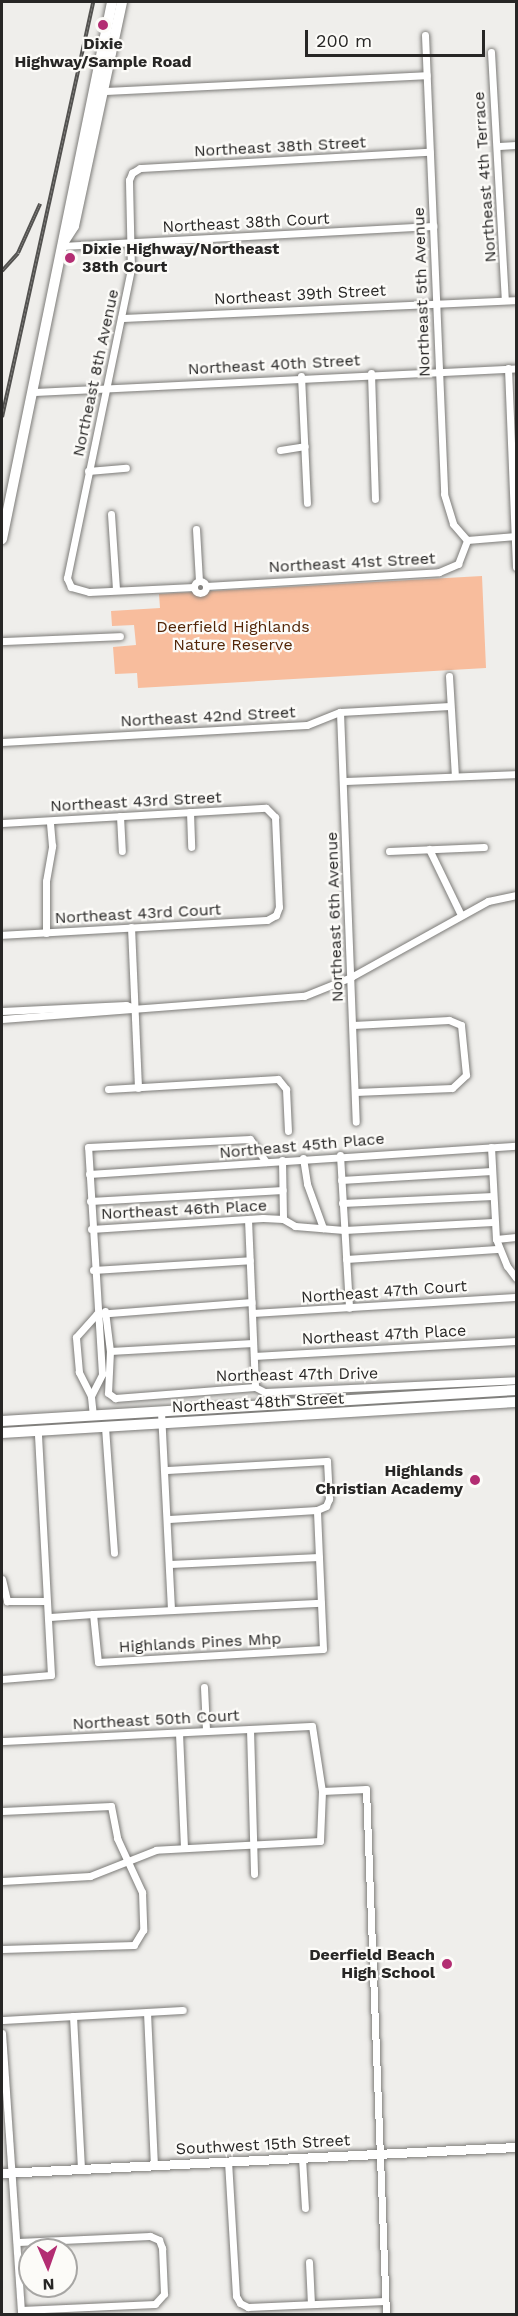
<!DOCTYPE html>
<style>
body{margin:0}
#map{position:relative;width:518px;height:2316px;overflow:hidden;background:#efeeeb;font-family:"Work Sans",sans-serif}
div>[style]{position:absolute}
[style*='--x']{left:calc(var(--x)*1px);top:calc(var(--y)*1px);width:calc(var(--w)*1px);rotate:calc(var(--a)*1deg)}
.green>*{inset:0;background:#f8bd9d}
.roads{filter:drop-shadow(0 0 2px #7c7b78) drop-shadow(0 0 2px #7c7b78)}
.minor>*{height:7px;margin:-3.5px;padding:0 3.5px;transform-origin:3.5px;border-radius:3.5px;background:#fff}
.minor>.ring{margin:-3.5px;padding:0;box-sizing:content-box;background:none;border:7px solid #fff;border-radius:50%}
.tertiary>*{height:9px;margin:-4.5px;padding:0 4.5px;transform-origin:4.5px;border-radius:4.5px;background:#fff}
.secondary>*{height:10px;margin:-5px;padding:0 5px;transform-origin:5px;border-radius:5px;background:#fff}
.rail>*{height:4px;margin-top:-2px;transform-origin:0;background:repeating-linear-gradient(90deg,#fcfbf8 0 4.5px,#535250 0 9px);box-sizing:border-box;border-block:2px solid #535250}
.dots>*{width:16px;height:16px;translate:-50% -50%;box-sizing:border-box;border:3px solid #fcfbf8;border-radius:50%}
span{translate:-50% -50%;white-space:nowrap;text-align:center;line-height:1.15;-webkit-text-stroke:4.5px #fcfbf8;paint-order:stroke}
.poi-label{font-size:16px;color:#272625;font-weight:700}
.left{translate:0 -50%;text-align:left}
.right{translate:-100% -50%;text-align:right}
.street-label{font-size:16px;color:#272625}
.park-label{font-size:16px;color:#522507}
.frame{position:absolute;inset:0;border:3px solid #272625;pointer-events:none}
.north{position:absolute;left:18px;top:2238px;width:60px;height:60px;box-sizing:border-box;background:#fcfbf8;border:2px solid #a7a6a4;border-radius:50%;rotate:178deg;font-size:16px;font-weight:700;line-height:24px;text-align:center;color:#272625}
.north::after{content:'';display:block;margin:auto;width:21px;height:27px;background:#b32d72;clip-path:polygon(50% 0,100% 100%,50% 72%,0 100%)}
.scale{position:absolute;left:305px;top:30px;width:180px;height:27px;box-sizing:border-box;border:3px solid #272625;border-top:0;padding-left:8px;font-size:18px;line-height:21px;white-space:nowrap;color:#272625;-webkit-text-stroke:4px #fcfbf8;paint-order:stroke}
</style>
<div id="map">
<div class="green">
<div style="clip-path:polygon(482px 576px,486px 668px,138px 688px,137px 673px,115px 674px,113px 647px,136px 645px,134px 625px,112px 626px,111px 611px,160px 608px,159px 594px)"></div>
</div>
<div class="roads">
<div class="minor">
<div style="--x:425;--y:35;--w:459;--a:87.6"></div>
<div style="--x:444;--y:494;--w:31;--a:73"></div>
<div style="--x:453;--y:524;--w:21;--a:49"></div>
<div style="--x:491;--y:52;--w:247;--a:86.8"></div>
<div style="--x:104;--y:91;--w:323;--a:-2.8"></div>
<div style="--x:499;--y:146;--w:17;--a:-3"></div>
<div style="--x:61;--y:246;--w:373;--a:-3.1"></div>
<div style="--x:121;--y:318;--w:395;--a:-2.6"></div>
<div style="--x:508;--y:368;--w:199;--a:87.7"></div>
<div style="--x:371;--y:373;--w:126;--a:88.2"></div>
<div style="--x:301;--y:376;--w:127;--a:87.3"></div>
<div style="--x:33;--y:392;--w:484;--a:-2.8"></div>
<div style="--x:280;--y:450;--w:25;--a:-9"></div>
<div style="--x:88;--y:471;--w:38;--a:-5"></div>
<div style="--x:111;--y:514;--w:76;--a:86.2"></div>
<div style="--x:196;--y:529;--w:52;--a:86.7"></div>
<div class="ring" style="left:194px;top:581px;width:5px;height:5px"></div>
<div style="--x:206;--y:586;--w:233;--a:-3.4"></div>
<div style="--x:439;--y:572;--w:21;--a:-23"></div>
<div style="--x:458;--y:564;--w:26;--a:-69"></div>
<div style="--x:467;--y:540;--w:49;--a:-4.7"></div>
<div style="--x:194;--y:587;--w:105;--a:177.3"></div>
<div style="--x:89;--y:592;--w:19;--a:-164"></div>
<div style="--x:71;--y:587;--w:10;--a:-114"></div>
<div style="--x:67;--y:578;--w:315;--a:-78.3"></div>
<div style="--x:131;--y:270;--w:90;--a:-91.3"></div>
<div style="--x:129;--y:180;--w:8;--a:-67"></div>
<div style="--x:132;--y:173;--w:9;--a:-32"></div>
<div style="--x:140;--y:168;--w:290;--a:-3.2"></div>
<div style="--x:2;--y:641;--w:118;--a:-2.4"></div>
<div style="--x:449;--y:676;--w:100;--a:86.6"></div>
<div style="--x:340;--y:712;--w:410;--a:87.8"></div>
<div style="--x:2;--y:742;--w:305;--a:-3.2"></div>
<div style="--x:307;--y:725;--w:35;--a:-22"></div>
<div style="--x:340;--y:712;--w:110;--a:-3.1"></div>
<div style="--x:343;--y:781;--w:173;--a:-2.3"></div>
<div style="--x:190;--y:812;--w:35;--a:88"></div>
<div style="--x:120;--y:816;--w:35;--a:87"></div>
<div style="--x:2;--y:823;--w:264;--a:-3.3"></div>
<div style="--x:266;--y:808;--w:13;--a:45"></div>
<div style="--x:275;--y:817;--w:90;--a:87.5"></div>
<div style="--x:279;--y:907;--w:9;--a:111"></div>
<div style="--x:276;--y:915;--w:10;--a:151"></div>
<div style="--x:267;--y:920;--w:265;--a:176.8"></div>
<div style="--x:429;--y:849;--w:73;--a:64.1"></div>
<div style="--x:389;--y:851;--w:95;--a:-2.4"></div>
<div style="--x:131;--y:927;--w:161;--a:87.5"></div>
<div style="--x:46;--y:933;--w:52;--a:-90"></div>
<div style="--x:46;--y:881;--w:36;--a:-80"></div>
<div style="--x:52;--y:846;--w:25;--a:-95"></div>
<div style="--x:2;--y:1011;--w:124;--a:-2.8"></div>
<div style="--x:126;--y:1005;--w:9;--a:18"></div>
<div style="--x:2;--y:1019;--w:303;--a:-4.4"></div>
<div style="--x:304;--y:996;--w:51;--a:-22"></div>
<div style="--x:351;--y:977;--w:157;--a:-29"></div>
<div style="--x:488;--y:901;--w:29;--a:-12"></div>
<div style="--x:353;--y:1025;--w:96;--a:-3"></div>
<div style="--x:449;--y:1020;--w:13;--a:23"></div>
<div style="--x:461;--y:1025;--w:50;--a:84.3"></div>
<div style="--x:466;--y:1075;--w:19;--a:137"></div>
<div style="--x:452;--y:1088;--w:97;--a:177.6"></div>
<div style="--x:108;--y:1089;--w:170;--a:-3.4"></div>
<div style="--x:278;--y:1079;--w:13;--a:51"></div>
<div style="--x:286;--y:1089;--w:42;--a:87.3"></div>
<div style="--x:491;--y:1147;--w:92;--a:86.9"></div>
<div style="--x:496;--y:1239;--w:29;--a:68"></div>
<div style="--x:507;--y:1266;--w:15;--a:53"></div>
<div style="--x:340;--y:1155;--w:153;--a:86.6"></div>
<div style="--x:303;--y:1158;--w:26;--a:81"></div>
<div style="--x:307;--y:1184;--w:47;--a:70"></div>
<div style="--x:282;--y:1160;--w:59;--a:89"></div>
<div style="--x:89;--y:1174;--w:428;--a:-3.8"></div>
<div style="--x:341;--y:1180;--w:151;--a:-3.4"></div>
<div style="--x:90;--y:1201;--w:193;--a:-3.3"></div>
<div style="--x:342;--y:1203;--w:151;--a:-2.7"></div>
<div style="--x:248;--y:1219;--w:168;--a:87.6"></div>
<div style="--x:91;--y:1229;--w:172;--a:-3.7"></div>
<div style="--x:263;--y:1218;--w:20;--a:3"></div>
<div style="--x:283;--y:1219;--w:14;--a:30"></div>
<div style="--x:295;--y:1226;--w:49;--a:4.7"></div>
<div style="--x:344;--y:1230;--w:149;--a:-3.1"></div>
<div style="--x:496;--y:1239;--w:20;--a:-6"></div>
<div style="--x:346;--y:1259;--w:151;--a:-3.8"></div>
<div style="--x:93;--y:1270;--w:157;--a:-3.6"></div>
<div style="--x:105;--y:1311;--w:40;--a:82.9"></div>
<div style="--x:110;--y:1351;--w:42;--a:92.7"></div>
<div style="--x:108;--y:1393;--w:9;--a:36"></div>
<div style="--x:115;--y:1398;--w:140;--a:-4.5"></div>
<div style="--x:255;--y:1387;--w:11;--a:27"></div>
<div style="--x:265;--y:1392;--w:251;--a:-2.7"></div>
<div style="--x:252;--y:1313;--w:264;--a:-3.5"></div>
<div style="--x:110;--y:1351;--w:143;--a:-3.2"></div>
<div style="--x:254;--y:1356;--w:262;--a:-3.3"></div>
<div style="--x:91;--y:1396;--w:25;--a:-63"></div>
<div style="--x:102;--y:1374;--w:227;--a:-93.5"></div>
<div style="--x:88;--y:1147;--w:162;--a:-2.8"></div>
<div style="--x:250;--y:1139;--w:28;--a:55"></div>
<div style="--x:161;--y:1412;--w:197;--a:87.1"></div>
<div style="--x:93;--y:1416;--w:20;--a:-96"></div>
<div style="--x:91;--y:1396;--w:27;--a:-117"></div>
<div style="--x:79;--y:1372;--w:35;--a:-95"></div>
<div style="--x:76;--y:1337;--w:31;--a:-48"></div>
<div style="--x:97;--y:1314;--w:155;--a:-4.4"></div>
<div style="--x:105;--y:1427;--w:126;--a:85.9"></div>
<div style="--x:169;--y:1519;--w:148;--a:-3.5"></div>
<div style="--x:170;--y:1564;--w:149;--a:-2.7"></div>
<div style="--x:2;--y:1579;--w:23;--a:77"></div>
<div style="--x:7;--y:1601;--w:39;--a:0"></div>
<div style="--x:93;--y:1614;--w:228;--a:-2.8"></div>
<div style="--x:50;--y:1617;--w:43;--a:-4"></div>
<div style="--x:93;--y:1614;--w:48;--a:84.1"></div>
<div style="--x:98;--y:1662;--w:225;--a:-3.3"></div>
<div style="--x:323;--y:1649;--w:139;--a:-92.5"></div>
<div style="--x:317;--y:1510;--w:10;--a:-24"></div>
<div style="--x:326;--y:1506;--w:8;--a:-67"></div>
<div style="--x:329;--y:1499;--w:38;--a:-93"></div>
<div style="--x:327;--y:1461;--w:161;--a:176.8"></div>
<div style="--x:2;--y:1679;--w:49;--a:-4.7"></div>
<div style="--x:51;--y:1675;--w:243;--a:-93.1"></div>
<div style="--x:204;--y:1687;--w:43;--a:87.3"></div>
<div style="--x:250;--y:1729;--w:145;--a:88.4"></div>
<div style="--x:179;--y:1733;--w:114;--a:87.5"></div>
<div style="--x:2;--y:1741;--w:310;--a:-2.8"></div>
<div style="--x:312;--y:1726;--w:66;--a:81.3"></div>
<div style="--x:322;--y:1791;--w:50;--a:92.3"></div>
<div style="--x:320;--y:1841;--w:164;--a:176.9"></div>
<div style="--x:156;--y:1850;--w:71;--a:158.5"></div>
<div style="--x:90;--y:1876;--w:88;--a:176.7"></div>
<div style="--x:322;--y:1791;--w:44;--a:-2.6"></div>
<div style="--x:366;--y:1789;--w:525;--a:87.82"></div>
<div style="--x:2;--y:1811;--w:109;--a:-2.6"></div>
<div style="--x:111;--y:1806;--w:33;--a:79"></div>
<div style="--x:117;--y:1838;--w:60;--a:65.2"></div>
<div style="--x:142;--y:1892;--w:38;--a:88"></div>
<div style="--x:143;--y:1930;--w:17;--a:121"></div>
<div style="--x:134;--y:1945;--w:132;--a:178.3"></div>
<div style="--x:147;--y:2012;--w:153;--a:87.4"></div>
<div style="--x:73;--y:2016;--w:153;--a:87"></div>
<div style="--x:2;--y:2020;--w:181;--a:-3.2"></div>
<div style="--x:2;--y:2033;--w:282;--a:86.1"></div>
<div style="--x:302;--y:2158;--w:50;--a:86.6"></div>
<div style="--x:228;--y:2161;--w:135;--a:86.6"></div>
<div style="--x:236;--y:2296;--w:8;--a:60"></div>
<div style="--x:240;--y:2303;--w:9;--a:27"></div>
<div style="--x:248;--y:2307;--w:137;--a:-2.5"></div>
<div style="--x:18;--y:2242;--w:132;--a:-2.6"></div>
<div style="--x:150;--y:2236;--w:10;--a:24"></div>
<div style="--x:159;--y:2240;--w:9;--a:69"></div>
<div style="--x:162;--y:2248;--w:46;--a:87.5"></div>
<div style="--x:164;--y:2294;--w:13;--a:132"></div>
<div style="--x:155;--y:2304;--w:134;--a:177.4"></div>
<div style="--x:309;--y:2262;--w:42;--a:87.3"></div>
</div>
<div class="tertiary">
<div style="--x:2;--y:2173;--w:515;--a:-2.9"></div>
</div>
<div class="secondary">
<div style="--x:63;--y:243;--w:20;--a:-57"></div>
<div style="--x:74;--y:226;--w:229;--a:-77.9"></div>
<div style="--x:2;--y:539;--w:548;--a:-78.42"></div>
<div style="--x:2;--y:1421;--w:515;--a:-3.45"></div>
<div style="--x:2;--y:1433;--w:515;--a:-3.45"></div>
</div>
</div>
<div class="rail">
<div style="--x:2;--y:271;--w:24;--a:-48"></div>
<div style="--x:18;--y:253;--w:54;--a:-65.8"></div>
<div style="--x:2;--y:417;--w:425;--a:-77.6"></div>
</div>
<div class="dots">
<div style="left:103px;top:25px;background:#b32d72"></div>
<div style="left:70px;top:258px;background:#b32d72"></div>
<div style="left:475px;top:1480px;background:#b32d72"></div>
<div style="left:447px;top:1964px;background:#b32d72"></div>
</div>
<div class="poi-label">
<span style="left:103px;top:53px">Dixie<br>Highway/Sample Road</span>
<span class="left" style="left:82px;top:258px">Dixie Highway/Northeast<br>38th Court</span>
<span class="right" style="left:463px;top:1480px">Highlands<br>Christian Academy</span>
<span class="right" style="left:435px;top:1964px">Deerfield Beach<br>High School</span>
</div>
<div class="street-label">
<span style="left:280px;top:147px;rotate:-3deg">Northeast 38th Street</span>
<span style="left:485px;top:177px;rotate:-94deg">Northeast 4th Terrace</span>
<span style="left:246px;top:223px;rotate:-3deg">Northeast 38th Court</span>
<span style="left:422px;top:292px;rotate:-92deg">Northeast 5th Avenue</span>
<span style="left:300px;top:295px;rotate:-3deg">Northeast 39th Street</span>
<span style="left:274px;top:365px;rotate:-3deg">Northeast 40th Street</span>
<span style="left:96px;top:373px;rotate:-78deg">Northeast 8th Avenue</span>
<span style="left:352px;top:563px;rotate:-3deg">Northeast 41st Street</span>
<span style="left:208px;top:717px;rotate:-3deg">Northeast 42nd Street</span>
<span style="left:136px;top:802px;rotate:-3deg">Northeast 43rd Street</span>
<span style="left:138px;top:914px;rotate:-3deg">Northeast 43rd Court</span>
<span style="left:335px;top:917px;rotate:-92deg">Northeast 6th Avenue</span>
<span style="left:302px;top:1146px;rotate:-5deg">Northeast 45th Place</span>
<span style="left:184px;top:1210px;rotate:-3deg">Northeast 46th Place</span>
<span style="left:384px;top:1292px;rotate:-4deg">Northeast 47th Court</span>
<span style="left:384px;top:1335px;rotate:-3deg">Northeast 47th Place</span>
<span style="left:297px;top:1375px;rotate:-1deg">Northeast 47th Drive</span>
<span style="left:258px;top:1403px;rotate:-3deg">Northeast 48th Street</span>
<span style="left:200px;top:1643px;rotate:-3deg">Highlands Pines Mhp</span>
<span style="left:156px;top:1720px;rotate:-3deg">Northeast 50th Court</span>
<span style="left:263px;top:2145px;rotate:-3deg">Southwest 15th Street</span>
</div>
<div class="park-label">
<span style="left:233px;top:636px">Deerfield Highlands<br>Nature Reserve</span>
</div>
<div class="frame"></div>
<div class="north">N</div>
<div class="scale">200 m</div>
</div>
